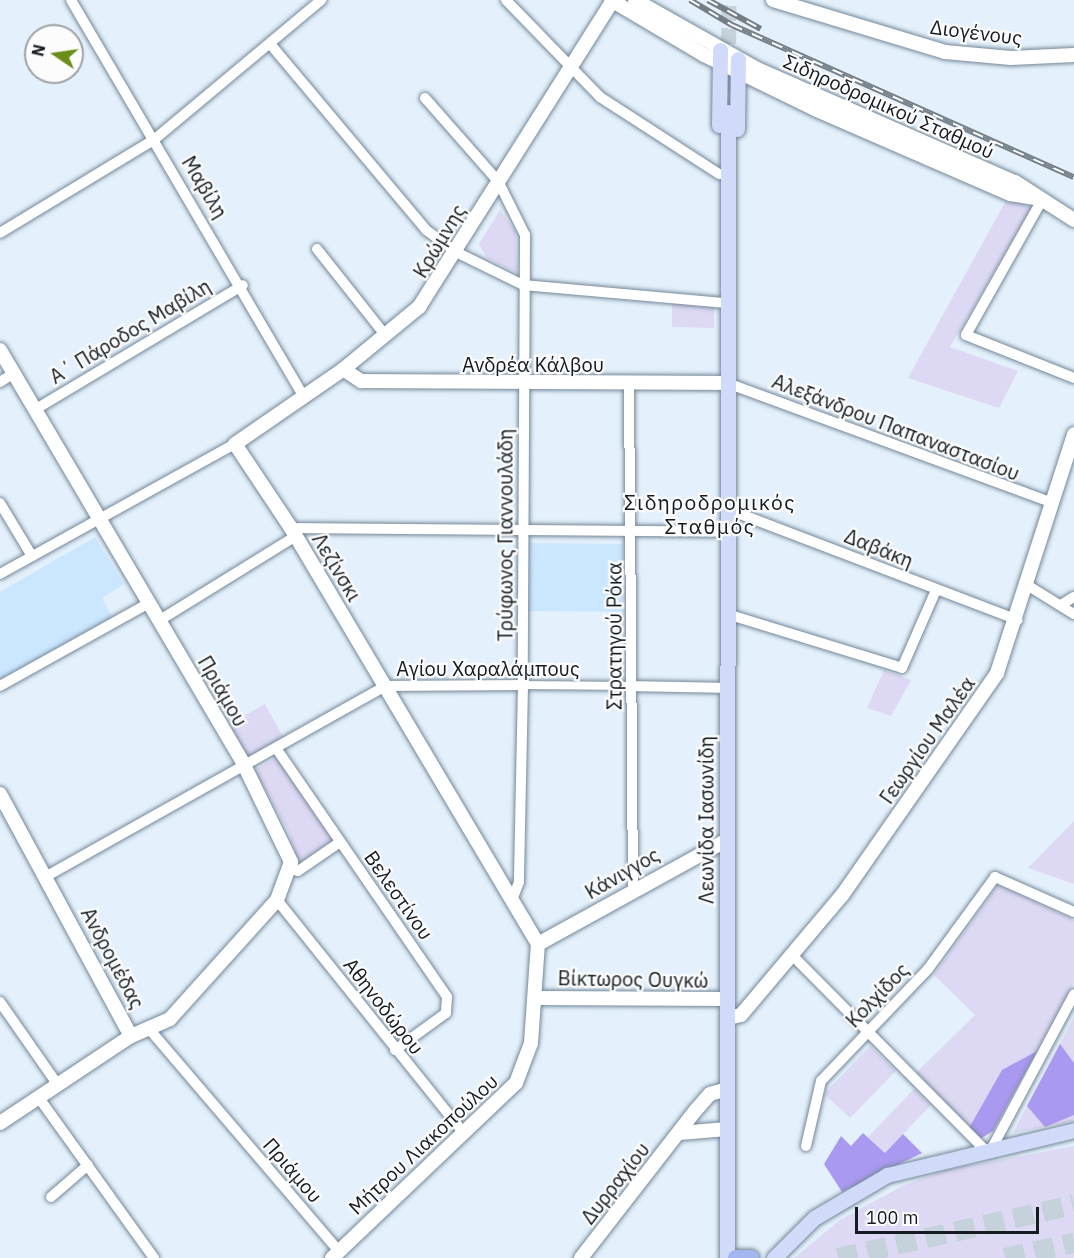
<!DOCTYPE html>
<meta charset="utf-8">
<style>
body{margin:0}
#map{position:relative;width:1074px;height:1258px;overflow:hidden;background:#e4f1fc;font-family:"IBM Plex Sans",sans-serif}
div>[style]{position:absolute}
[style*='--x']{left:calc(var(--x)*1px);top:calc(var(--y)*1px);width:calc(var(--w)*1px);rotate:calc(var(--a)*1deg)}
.built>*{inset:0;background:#cbe7ff}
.green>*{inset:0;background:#ddd9f4}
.forest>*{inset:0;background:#aa99f0}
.secondary-tunnel>*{height:15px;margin-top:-7.5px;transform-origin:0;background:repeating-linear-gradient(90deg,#c5d1db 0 15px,transparent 0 23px)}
.motorway-tunnel>*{height:20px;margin-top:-10px;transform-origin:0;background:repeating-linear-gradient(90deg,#c5d1db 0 20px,transparent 0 30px)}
.roads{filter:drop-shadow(0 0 2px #748798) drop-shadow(0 0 2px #748798)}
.pedestrian>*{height:8px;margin:-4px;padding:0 4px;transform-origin:4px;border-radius:4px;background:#fff}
.minor>*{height:10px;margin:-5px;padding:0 5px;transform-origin:5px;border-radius:5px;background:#fff}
.tertiary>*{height:14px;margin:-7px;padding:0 7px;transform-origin:7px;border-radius:7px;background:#fff}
.secondary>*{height:15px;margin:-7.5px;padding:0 7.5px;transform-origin:7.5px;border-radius:7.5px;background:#d1daf8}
.primary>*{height:16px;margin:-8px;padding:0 8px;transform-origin:8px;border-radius:8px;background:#a3b6f0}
.rail>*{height:6px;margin-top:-3px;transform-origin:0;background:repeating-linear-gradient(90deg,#fcfcfc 0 11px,#747e86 0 22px);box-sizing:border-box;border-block:2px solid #747e86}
span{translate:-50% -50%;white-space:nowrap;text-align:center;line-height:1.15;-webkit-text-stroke:4.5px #fcfcfc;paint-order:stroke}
.street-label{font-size:20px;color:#141c22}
.neighbourhood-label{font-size:21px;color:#141c22;letter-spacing:1.5px}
.north{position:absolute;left:24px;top:24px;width:60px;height:60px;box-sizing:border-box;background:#fcfcfc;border:2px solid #9fa2a5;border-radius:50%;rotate:283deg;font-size:16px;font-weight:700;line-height:24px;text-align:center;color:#141c22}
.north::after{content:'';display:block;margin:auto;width:21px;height:27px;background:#6a8e18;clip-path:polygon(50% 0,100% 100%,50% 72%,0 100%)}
.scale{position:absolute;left:855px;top:1207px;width:184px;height:27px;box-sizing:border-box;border:3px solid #141c22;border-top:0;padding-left:8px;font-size:18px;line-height:21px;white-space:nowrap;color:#141c22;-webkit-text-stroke:4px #fcfcfc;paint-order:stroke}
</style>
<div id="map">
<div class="built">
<div style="clip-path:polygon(95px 537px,124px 584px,102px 598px,114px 620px,0 683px,0 592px)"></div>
<div style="clip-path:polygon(527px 543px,623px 544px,622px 612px,526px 611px)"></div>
</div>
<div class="green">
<div style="clip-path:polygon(1008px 197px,1031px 208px,950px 347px,1018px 371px,999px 408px,908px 378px)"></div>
<div style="clip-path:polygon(500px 210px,516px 232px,517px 273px,487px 258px,479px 244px)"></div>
<div style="clip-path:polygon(672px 302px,714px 306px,714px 328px,672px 327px)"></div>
<div style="clip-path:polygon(884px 670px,911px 680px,891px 716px,867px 708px)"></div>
<div style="clip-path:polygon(265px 704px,283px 737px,247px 758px,228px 725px)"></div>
<div style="clip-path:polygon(277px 757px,333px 840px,298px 864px,289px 833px,255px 770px)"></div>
<div style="clip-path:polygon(1074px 821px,1074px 884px,1028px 868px)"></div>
<div style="clip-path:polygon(998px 885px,1074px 920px,1074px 983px,993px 1131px,980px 1139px,916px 1073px,975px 1015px,934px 975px)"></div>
<div style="clip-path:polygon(1074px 1017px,1074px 1121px,1013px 1133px,1060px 1044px)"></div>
<div style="clip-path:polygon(870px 1046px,896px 1071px,850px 1118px,824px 1094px)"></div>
<div style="clip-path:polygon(914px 1089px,931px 1105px,885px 1153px,868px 1137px)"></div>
<div style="clip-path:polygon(1074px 1146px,1074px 1258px,794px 1258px,840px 1220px,902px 1186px,946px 1170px)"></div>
</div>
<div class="forest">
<div style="clip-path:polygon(1060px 1044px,1074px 1063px,1074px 1115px,1045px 1127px,1027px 1106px)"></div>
<div style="clip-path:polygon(1037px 1051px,993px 1131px,980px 1139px,969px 1128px,1002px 1070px)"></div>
<div style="clip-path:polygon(863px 1133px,885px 1153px,903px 1134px,922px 1153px,842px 1192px,824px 1164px,841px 1136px,851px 1146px)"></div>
</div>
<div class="secondary-tunnel">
<div style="--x:728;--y:112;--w:112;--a:-89.5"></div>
</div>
<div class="motorway-tunnel">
<div style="--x:838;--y:1258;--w:242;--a:-12.7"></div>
<div style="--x:1005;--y:1258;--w:71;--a:-12.3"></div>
</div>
<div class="roads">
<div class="pedestrian">
<div style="--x:523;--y:685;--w:109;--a:0.5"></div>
</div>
<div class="minor">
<div style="--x:71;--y:0;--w:459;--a:59.6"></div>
<div style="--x:506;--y:0;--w:135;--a:45.9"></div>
<div style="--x:600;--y:97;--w:142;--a:32.9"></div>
<div style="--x:271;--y:45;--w:241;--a:50"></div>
<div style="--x:426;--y:230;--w:37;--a:36"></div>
<div style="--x:456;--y:252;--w:75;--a:26.2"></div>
<div style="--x:523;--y:285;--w:204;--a:5.1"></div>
<div style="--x:425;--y:98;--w:111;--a:48.7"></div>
<div style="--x:498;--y:181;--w:60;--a:63.4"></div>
<div style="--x:525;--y:235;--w:450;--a:90.3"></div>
<div style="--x:523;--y:685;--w:197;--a:91.2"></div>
<div style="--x:519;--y:882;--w:14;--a:111"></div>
<div style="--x:1042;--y:200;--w:155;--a:119.4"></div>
<div style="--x:966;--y:335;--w:116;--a:21.7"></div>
<div style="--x:0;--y:233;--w:181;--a:-31.2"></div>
<div style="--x:155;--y:139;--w:217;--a:-39.9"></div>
<div style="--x:317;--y:249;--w:111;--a:51.6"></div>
<div style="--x:0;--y:382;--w:17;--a:-33"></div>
<div style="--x:629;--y:383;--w:507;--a:89.55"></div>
<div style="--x:727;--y:383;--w:347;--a:20.2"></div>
<div style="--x:36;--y:409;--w:241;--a:-30.9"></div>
<div style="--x:0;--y:503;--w:62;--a:58.9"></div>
<div style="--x:727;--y:509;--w:311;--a:20.9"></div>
<div style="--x:291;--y:528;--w:436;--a:0.5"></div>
<div style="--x:0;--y:574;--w:269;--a:-29"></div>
<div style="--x:1027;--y:585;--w:55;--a:31.7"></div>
<div style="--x:1061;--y:605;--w:15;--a:-32"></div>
<div style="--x:727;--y:614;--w:183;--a:17.1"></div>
<div style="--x:902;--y:668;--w:85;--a:-66.4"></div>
<div style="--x:160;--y:620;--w:160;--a:-31.7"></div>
<div style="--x:0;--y:686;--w:171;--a:-29.1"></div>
<div style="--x:632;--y:686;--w:95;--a:1.2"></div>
<div style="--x:276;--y:748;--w:302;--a:55.5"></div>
<div style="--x:447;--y:997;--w:16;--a:94"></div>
<div style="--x:446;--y:1013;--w:63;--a:144"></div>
<div style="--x:290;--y:869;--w:8;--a:14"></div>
<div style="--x:298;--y:871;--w:51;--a:-34.6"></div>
<div style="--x:47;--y:876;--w:389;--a:-29.3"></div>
<div style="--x:386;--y:686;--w:137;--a:-0.4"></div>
<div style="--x:277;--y:900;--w:299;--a:51.3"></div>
<div style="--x:792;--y:955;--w:272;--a:45.3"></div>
<div style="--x:0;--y:1002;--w:101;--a:55.1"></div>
<div style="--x:150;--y:1030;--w:291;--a:49.5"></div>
<div style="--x:39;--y:1098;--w:197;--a:54.3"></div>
<div style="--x:806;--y:1146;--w:67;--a:-77"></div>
<div style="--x:821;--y:1081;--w:155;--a:-46.3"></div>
<div style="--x:928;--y:969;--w:114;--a:-53.9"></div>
<div style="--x:995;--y:877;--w:86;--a:23.9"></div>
<div style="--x:993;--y:1146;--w:172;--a:-61.9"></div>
<div style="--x:51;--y:1197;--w:49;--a:-40.9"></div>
</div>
<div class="tertiary">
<div style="--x:611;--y:0;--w:108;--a:30.6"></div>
<div style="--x:704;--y:55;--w:126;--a:26"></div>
<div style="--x:817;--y:110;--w:210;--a:23.5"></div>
<div style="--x:1010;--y:194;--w:24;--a:9"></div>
<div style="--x:635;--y:0;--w:140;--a:29.5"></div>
<div style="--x:757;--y:69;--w:282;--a:23.7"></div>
<div style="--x:1015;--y:182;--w:70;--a:32.8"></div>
<div style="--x:773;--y:0;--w:180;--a:16.8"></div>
<div style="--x:945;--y:52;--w:66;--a:5.2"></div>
<div style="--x:1011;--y:58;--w:63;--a:-2.7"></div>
<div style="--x:0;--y:350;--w:481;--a:59.5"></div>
<div style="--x:244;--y:765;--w:108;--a:64.1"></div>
<div style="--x:291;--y:862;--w:40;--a:110.2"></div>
<div style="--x:277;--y:900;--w:160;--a:132"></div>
<div style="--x:170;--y:1019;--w:43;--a:156.4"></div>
<div style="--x:131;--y:1036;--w:157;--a:146.4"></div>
<div style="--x:343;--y:369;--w:22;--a:34"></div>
<div style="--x:361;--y:381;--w:366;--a:0.3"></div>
<div style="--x:0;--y:794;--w:275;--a:61.6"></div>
<div style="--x:538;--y:944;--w:216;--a:-28.8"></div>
<div style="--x:538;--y:998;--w:189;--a:0.3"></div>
<div style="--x:727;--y:1018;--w:14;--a:-12"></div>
<div style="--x:741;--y:1015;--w:158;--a:-49.9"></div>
<div style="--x:843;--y:894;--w:269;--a:-55.1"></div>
<div style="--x:997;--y:673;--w:251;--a:-72.1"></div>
<div style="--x:680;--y:1133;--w:47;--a:-4.9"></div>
<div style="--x:332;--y:1258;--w:254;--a:-43.6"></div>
<div style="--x:516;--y:1083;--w:43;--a:-69.4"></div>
<div style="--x:531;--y:1043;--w:99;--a:-86"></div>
<div style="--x:538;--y:944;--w:484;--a:-120.7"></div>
<div style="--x:291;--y:528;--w:101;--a:-123.7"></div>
<div style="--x:235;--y:444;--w:134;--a:-34.6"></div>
<div style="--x:345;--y:368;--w:96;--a:-39.5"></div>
<div style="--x:419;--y:307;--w:363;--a:-57.7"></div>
<div style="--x:581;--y:1258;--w:187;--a:-52.2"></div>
<div style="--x:696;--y:1110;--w:21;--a:-49"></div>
<div style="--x:710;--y:1094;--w:18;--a:-16"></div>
</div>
<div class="secondary">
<div style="--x:719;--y:125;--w:75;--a:-89.2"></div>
<div style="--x:737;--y:129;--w:70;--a:-89.2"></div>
<div style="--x:727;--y:1258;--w:1146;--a:-89.95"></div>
<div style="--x:774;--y:1258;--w:57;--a:-45"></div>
<div style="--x:814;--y:1218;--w:85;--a:-30.5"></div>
<div style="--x:887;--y:1175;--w:192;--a:-13.5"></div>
</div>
<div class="primary">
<div style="--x:736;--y:1258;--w:15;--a:0"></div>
</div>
</div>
<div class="rail">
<div style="--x:690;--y:0;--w:49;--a:30.8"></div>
<div style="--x:732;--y:25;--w:374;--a:24"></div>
<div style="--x:708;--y:0;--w:60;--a:28.7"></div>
</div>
<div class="street-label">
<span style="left:976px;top:32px;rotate:7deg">Διογένους</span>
<span style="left:889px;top:106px;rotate:24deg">Σιδηροδρομικού Σταθμού</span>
<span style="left:205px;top:187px;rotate:59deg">Μαβίλη</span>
<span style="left:439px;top:241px;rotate:-59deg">Κρώμνης</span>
<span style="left:130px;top:331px;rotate:-31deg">Α΄ Πάροδος Μαβίλη</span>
<span style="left:533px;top:364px">Ανδρέα Κάλβου</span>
<span style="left:896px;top:427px;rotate:21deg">Αλεξάνδρου Παπαναστασίου</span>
<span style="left:505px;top:535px;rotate:-90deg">Τρύφωνος Γιαννουλάδη</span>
<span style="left:879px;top:548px;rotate:22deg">Δαβάκη</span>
<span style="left:337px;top:567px;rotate:59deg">Λεζίνσκι</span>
<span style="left:614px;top:636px;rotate:-90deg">Στρατηγού Ρόκα</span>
<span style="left:488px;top:668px">Αγίου Χαραλάμπους</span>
<span style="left:223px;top:691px;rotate:60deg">Πριάμου</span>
<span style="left:927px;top:740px;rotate:-55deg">Γεωργίου Μαλέα</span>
<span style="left:706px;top:820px;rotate:-90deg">Λεωνίδα Ιασωνίδη</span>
<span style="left:622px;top:873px;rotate:-30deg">Κάνιγγος</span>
<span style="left:399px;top:895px;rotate:55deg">Βελεστίνου</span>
<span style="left:113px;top:958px;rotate:62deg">Ανδρομέδας</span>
<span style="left:633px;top:979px;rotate:1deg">Βίκτωρος Ουγκώ</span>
<span style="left:877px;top:995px;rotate:-46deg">Κολχίδος</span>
<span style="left:384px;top:1006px;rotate:52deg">Αθηνοδώρου</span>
<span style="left:423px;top:1144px;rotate:-43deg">Μήτρου Λιακοπούλου</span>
<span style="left:293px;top:1170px;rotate:49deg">Πριάμου</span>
<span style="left:615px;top:1183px;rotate:-52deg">Δυρραχίου</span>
</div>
<div class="neighbourhood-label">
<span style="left:710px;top:514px">Σιδηροδρομικός<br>Σταθμός</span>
</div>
<div class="north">N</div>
<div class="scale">100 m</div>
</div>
